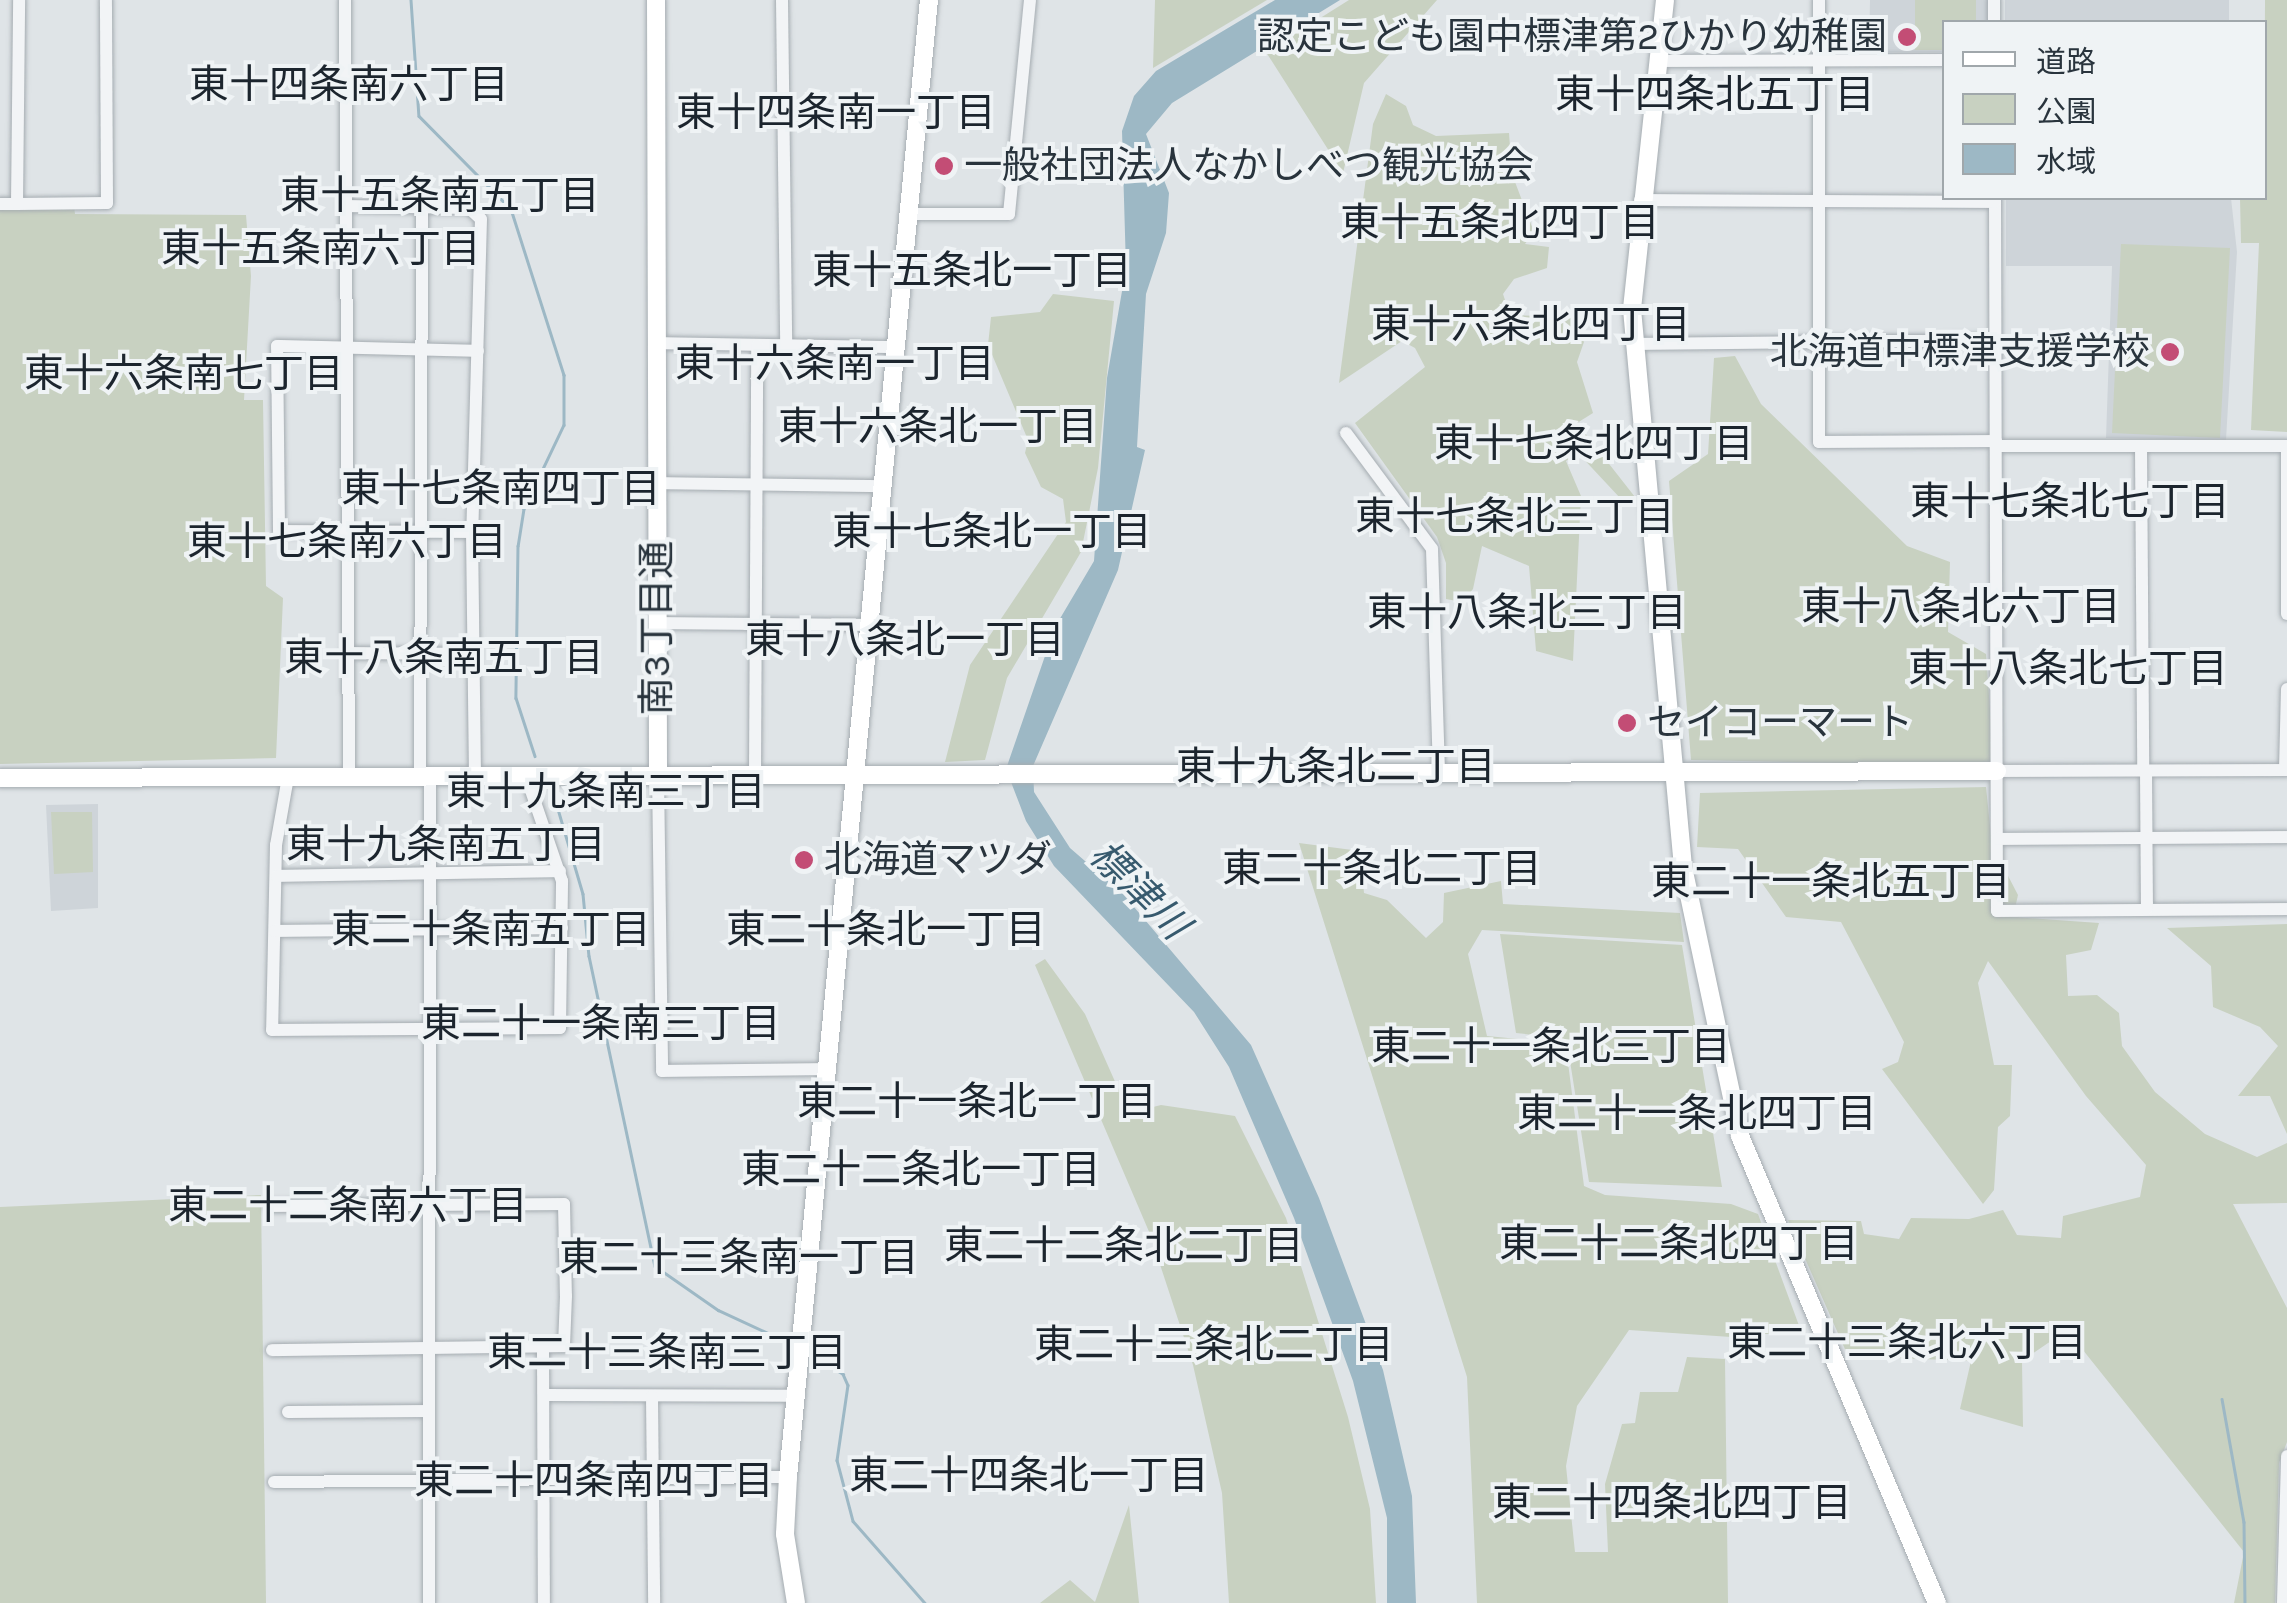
<!DOCTYPE html>
<meta charset="utf-8">
<style>
body{margin:0}
#map{position:relative;width:2287px;height:1603px;overflow:hidden;background:#dfe4e7;font-family:Karla,"Noto Sans JP",sans-serif}
div>[style]{position:absolute}
[style*='--x']{left:calc(var(--x)*1px);top:calc(var(--y)*1px);width:calc(var(--w)*1px);rotate:calc(var(--a)*1deg)}
.built>*{inset:0;background:#ced4d9}
.green>*{inset:0;background:#c8d1c1}
.water>*{inset:0;background:#9db8c5}
.stream>*{height:2.5px;margin:-1.25px;padding:0 1.25px;transform-origin:1.25px;border-radius:1.25px;background:#9db8c5}
.roads{filter:drop-shadow(0 0 2px #a5acb1) drop-shadow(0 0 2px #a5acb1)}
.street>*{height:12px;margin:-6px;padding:0 6px;transform-origin:6px;border-radius:6px;background:#f2f4f6}
.secondary>*{height:18px;margin:-9px;padding:0 9px;transform-origin:9px;border-radius:9px;background:#fff}
.dots>*{width:28px;height:28px;translate:-50% -50%;box-sizing:border-box;border:5px solid #eff3f5;border-radius:50%}
span{translate:-50% -50%;white-space:nowrap;text-align:center;line-height:1.15;-webkit-text-stroke:8px #eff3f5;paint-order:stroke}
.poi-label{font-size:38px;color:#29343d}
.right{translate:-100% -50%;text-align:right}
.left{translate:0 -50%;text-align:left}
.street-label{font-size:38px;color:#29343d}
.neighbourhood-label{font-size:40px;color:#1c252e}
.water-label{font-size:40px;color:#375a6e;font-style:italic}
.legend{position:absolute;left:1942px;top:20px;width:325px;height:180px;box-sizing:border-box;background:#eff3f5;border:2px solid #a0a7ab;margin:0;padding:12px 18px;list-style:none;font-size:30px;color:#29343d}
.legend li{display:flex;align-items:center;gap:20px;height:50px}
.legend b{width:50px;border:2px solid #a0a7ab}
</style>
<div id="map">
<div class="built">
<div style="clip-path:polygon(1870px 0,1988px 0,1988px 22px,1944px 22px,1944px 52px,1869px 52px)"></div>
<div style="clip-path:polygon(2005px 0,2229px 0,2229px 22px,2005px 22px)"></div>
<div style="clip-path:polygon(2006px 198px,2231px 198px,2237px 252px,2226px 440px,2106px 438px,2112px 266px,2006px 266px)"></div>
<div style="clip-path:polygon(98px 804px,98px 908px,51px 911px,46px 805px)"></div>
</div>
<div class="green">
<div style="clip-path:polygon(1155px 0,1267px 0,1153px 68px)"></div>
<div style="clip-path:polygon(1349px 0,1437px 0,1364px 83px,1343px 173px,1266px 52px)"></div>
<div style="clip-path:polygon(1915px 0,1976px 0,1976px 22px,1944px 22px,1944px 50px,1915px 50px)"></div>
<div style="clip-path:polygon(2265px 0,2287px 0,2287px 432px,2251px 430px,2259px 243px,2241px 243px,2240px 198px,2264px 198px)"></div>
<div style="clip-path:polygon(1386px 94px,1406px 106px,1413px 125px,1436px 136px,1509px 133px,1512px 174px,1534px 232px,1525px 244px,1549px 247px,1547px 268px,1514px 279px,1503px 294px,1510px 315px,1570px 317px,1584px 342px,1577px 362px,1593px 413px,1577px 423px,1635px 497px,1621px 499px,1578px 453px,1566px 461px,1581px 496px,1573px 661px,1536px 651px,1529px 566px,1482px 546px,1473px 589px,1462px 602px,1446px 599px,1446px 563px,1437px 537px,1355px 423px,1425px 367px,1415px 348px,1402px 341px,1339px 383px,1373px 124px)"></div>
<div style="clip-path:polygon(74px 206px,75px 214px,246px 215px,251px 276px,244px 400px,263px 400px,266px 586px,283px 598px,276px 758px,0 764px,0 208px)"></div>
<div style="clip-path:polygon(2121px 244px,2230px 248px,2220px 438px,2112px 433px)"></div>
<div style="clip-path:polygon(1053px 294px,1114px 301px,1098px 468px,1081px 552px,1007px 678px,985px 760px,945px 762px,970px 665px,1066px 522px,1063px 499px,1041px 487px,1025px 453px,1028px 440px,988px 345px,991px 317px,1040px 312px)"></div>
<div style="clip-path:polygon(1735px 356px,1761px 404px,1907px 546px,1950px 562px,1948px 632px,1986px 654px,1994px 766px,1691px 760px,1669px 481px,1708px 454px,1714px 358px)"></div>
<div style="clip-path:polygon(1986px 787px,1992px 845px,2018px 895px,2013px 917px,2099px 923px,2091px 950px,2066px 955px,2068px 996px,2097px 995px,2119px 1013px,2122px 1046px,2155px 1092px,2205px 1134px,2257px 1157px,2287px 1143px,2287px 1203px,2233px 1204px,2287px 1308px,2287px 1442px,2279px 1463px,2275px 1603px,2234px 1603px,2244px 1552px,2067px 1330px,2022px 1361px,2023px 1427px,1960px 1409px,1971px 1361px,1848px 1356px,1788px 1220px,1861px 1221px,1864px 1234px,1899px 1239px,1911px 1218px,1969px 1219px,2003px 1210px,2017px 1235px,2061px 1238px,2063px 1216px,2140px 1197px,2146px 1165px,2086px 1096px,1988px 961px,1978px 983px,1994px 1065px,2012px 1065px,2010px 1116px,1998px 1127px,1994px 1190px,1983px 1204px,1882px 1069px,1898px 1062px,1904px 1042px,1841px 922px,1786px 917px,1738px 849px,1697px 847px,1700px 793px)"></div>
<div style="clip-path:polygon(51px 812px,92px 812px,93px 872px,54px 874px)"></div>
<div style="clip-path:polygon(1299px 843px,1360px 851px,1364px 893px,1387px 900px,1426px 938px,1443px 922px,1444px 893px,1501px 881px,1503px 904px,1680px 913px,1684px 942px,1482px 930px,1468px 954px,1487px 1036px,1529px 1040px,1568px 1063px,1584px 1186px,1605px 1195px,1731px 1204px,1758px 1214px,1801px 1331px,1731px 1337px,1629px 1330px,1577px 1406px,1566px 1466px,1575px 1552px,1608px 1552px,1605px 1484px,1622px 1424px,1635px 1423px,1640px 1392px,1678px 1392px,1687px 1357px,1725px 1359px,1728px 1603px,1477px 1603px,1467px 1377px)"></div>
<div style="clip-path:polygon(2287px 924px,2287px 1134px,2270px 1096px,2238px 1096px,2278px 1046px,2260px 1027px,2213px 1007px,2211px 966px,2167px 928px)"></div>
<div style="clip-path:polygon(1500px 934px,1682px 945px,1722px 1187px,1589px 1182px,1570px 1061px,1534px 1035px,1516px 1033px)"></div>
<div style="clip-path:polygon(1045px 959px,1085px 1014px,1129px 1113px,1161px 1105px,1235px 1116px,1286px 1218px,1348px 1417px,1370px 1509px,1376px 1603px,1229px 1603px,1222px 1493px,1193px 1365px,1150px 1234px,1035px 965px)"></div>
<div style="clip-path:polygon(261px 1195px,266px 1603px,0 1603px,0 1207px)"></div>
<div style="clip-path:polygon(1129px 1505px,1139px 1603px,1040px 1603px,1070px 1580px,1095px 1602px)"></div>
</div>
<div class="water">
<div style="clip-path:polygon(1275px 0,1340px 0,1172px 103px,1146px 134px,1169px 193px,1166px 233px,1146px 294px,1137px 447px,1145px 450px,1118px 570px,1033px 766px,1034px 792px,1070px 848px,1123px 894px,1251px 1045px,1319px 1198px,1383px 1370px,1412px 1496px,1416px 1603px,1387px 1603px,1387px 1518px,1353px 1381px,1294px 1218px,1229px 1067px,1194px 1012px,1054px 866px,1026px 821px,1006px 769px,1055px 627px,1094px 561px,1107px 378px,1126px 268px,1122px 131px,1134px 96px,1156px 71px)"></div>
</div>
<div class="stream">
<div style="--x:411;--y:0;--w:116;--a:86.1"></div>
<div style="--x:419;--y:116;--w:131;--a:45.3"></div>
<div style="--x:511;--y:209;--w:174;--a:72.3"></div>
<div style="--x:564;--y:375;--w:50;--a:90"></div>
<div style="--x:564;--y:425;--w:93;--a:115.5"></div>
<div style="--x:524;--y:509;--w:37;--a:99"></div>
<div style="--x:518;--y:546;--w:152;--a:90.8"></div>
<div style="--x:516;--y:698;--w:61;--a:71.9"></div>
<div style="--x:553;--y:792;--w:106;--a:73.6"></div>
<div style="--x:583;--y:894;--w:62;--a:84.5"></div>
<div style="--x:589;--y:956;--w:317;--a:78"></div>
<div style="--x:655;--y:1266;--w:77;--a:34.9"></div>
<div style="--x:718;--y:1310;--w:67;--a:24.7"></div>
<div style="--x:815;--y:1357;--w:33;--a:31"></div>
<div style="--x:843;--y:1374;--w:12;--a:66"></div>
<div style="--x:848;--y:1385;--w:76;--a:98.3"></div>
<div style="--x:837;--y:1460;--w:63;--a:75.3"></div>
<div style="--x:853;--y:1521;--w:109;--a:48.7"></div>
<div style="--x:2222;--y:1399;--w:125;--a:79.9"></div>
<div style="--x:2244;--y:1522;--w:81;--a:89.3"></div>
</div>
<div class="roads">
<div class="street">
<div style="--x:345;--y:0;--w:777;--a:89.71"></div>
<div style="--x:782;--y:0;--w:345;--a:89.3"></div>
<div style="--x:1819;--y:0;--w:442;--a:90"></div>
<div style="--x:1819;--y:442;--w:177;--a:-0.3"></div>
<div style="--x:1994;--y:0;--w:22;--a:90"></div>
<div style="--x:1658;--y:61;--w:286;--a:-0.2"></div>
<div style="--x:1995;--y:198;--w:713;--a:89.84"></div>
<div style="--x:1997;--y:911;--w:290;--a:-0.4"></div>
<div style="--x:1640;--y:200;--w:355;--a:0.3"></div>
<div style="--x:0;--y:204;--w:17;--a:0"></div>
<div style="--x:17;--y:204;--w:204;--a:-89.4"></div>
<div style="--x:17;--y:204;--w:90;--a:-0.6"></div>
<div style="--x:107;--y:203;--w:203;--a:-90.3"></div>
<div style="--x:345;--y:206;--w:124;--a:0.9"></div>
<div style="--x:469;--y:208;--w:16;--a:43"></div>
<div style="--x:481;--y:219;--w:313;--a:91.6"></div>
<div style="--x:472;--y:532;--w:245;--a:89.3"></div>
<div style="--x:910;--y:214;--w:99;--a:0"></div>
<div style="--x:1009;--y:214;--w:215;--a:-84.4"></div>
<div style="--x:657;--y:343;--w:238;--a:1"></div>
<div style="--x:1636;--y:344;--w:360;--a:-0.6"></div>
<div style="--x:1346;--y:433;--w:144;--a:53.4"></div>
<div style="--x:1432;--y:549;--w:225;--a:88.2"></div>
<div style="--x:1996;--y:446;--w:291;--a:0"></div>
<div style="--x:2287;--y:446;--w:168;--a:90"></div>
<div style="--x:2141;--y:446;--w:325;--a:89.6"></div>
<div style="--x:656;--y:483;--w:225;--a:0.8"></div>
<div style="--x:472;--y:532;--w:193;--a:-179.7"></div>
<div style="--x:279;--y:531;--w:185;--a:-90.6"></div>
<div style="--x:277;--y:346;--w:201;--a:1.4"></div>
<div style="--x:656;--y:623;--w:213;--a:0.5"></div>
<div style="--x:346;--y:653;--w:128;--a:0.4"></div>
<div style="--x:2285;--y:770;--w:81;--a:-88.6"></div>
<div style="--x:1997;--y:771;--w:290;--a:-0.2"></div>
<div style="--x:2146;--y:771;--w:138;--a:89.6"></div>
<div style="--x:755;--y:775;--w:430;--a:-89.7"></div>
<div style="--x:658;--y:776;--w:295;--a:89.2"></div>
<div style="--x:662;--y:1071;--w:164;--a:-0.7"></div>
<div style="--x:288;--y:777;--w:69;--a:100"></div>
<div style="--x:276;--y:845;--w:185;--a:91.2"></div>
<div style="--x:272;--y:1030;--w:288;--a:-0.4"></div>
<div style="--x:560;--y:1028;--w:147;--a:-89.2"></div>
<div style="--x:562;--y:881;--w:111;--a:-108.9"></div>
<div style="--x:420;--y:777;--w:569;--a:-89.8"></div>
<div style="--x:1997;--y:839;--w:290;--a:-0.4"></div>
<div style="--x:277;--y:876;--w:283;--a:-1"></div>
<div style="--x:275;--y:931;--w:287;--a:-0.6"></div>
<div style="--x:270;--y:1206;--w:294;--a:-0.4"></div>
<div style="--x:564;--y:1204;--w:92;--a:88.8"></div>
<div style="--x:566;--y:1296;--w:50;--a:92.3"></div>
<div style="--x:564;--y:1346;--w:292;--a:179.2"></div>
<div style="--x:543;--y:1348;--w:255;--a:89.8"></div>
<div style="--x:544;--y:1395;--w:252;--a:0.2"></div>
<div style="--x:652;--y:1397;--w:206;--a:89.4"></div>
<div style="--x:288;--y:1412;--w:141;--a:-0.4"></div>
<div style="--x:274;--y:1482;--w:514;--a:-0.56"></div>
<div style="--x:429;--y:1603;--w:826;--a:-89.93"></div>
<div style="--x:2283;--y:1603;--w:147;--a:-88.4"></div>
</div>
<div class="secondary">
<div style="--x:656;--y:0;--w:776;--a:89.85"></div>
<div style="--x:1665;--y:0;--w:311;--a:96.1"></div>
<div style="--x:1632;--y:309;--w:560;--a:84.78"></div>
<div style="--x:1683;--y:867;--w:275;--a:78"></div>
<div style="--x:1740;--y:1136;--w:507;--a:67.13"></div>
<div style="--x:0;--y:778;--w:1997;--a:-0.2"></div>
<div style="--x:796;--y:1603;--w:70;--a:-99.1"></div>
<div style="--x:785;--y:1534;--w:57;--a:-87"></div>
<div style="--x:788;--y:1477;--w:1484;--a:-84.55"></div>
</div>
</div>
<div class="dots">
<div style="left:1907px;top:37px;background:#c34d75"></div>
<div style="left:944px;top:166px;background:#c34d75"></div>
<div style="left:2170px;top:352px;background:#c34d75"></div>
<div style="left:1627px;top:723px;background:#c34d75"></div>
<div style="left:804px;top:860px;background:#c34d75"></div>
</div>
<div class="poi-label">
<span class="right" style="left:1887px;top:37px">認定こども園中標津第2ひかり幼稚園</span>
<span class="left" style="left:964px;top:166px">一般社団法人なかしべつ観光協会</span>
<span class="right" style="left:2150px;top:352px">北海道中標津支援学校</span>
<span class="left" style="left:1647px;top:723px">セイコーマート</span>
<span class="left" style="left:824px;top:860px">北海道マツダ</span>
</div>
<div class="street-label">
<span style="left:657px;top:628px;rotate:-90deg">南3丁目通</span>
</div>
<div class="neighbourhood-label">
<span style="left:349px;top:85px">東十四条南六丁目</span>
<span style="left:1715px;top:95px">東十四条北五丁目</span>
<span style="left:836px;top:113px">東十四条南一丁目</span>
<span style="left:440px;top:196px">東十五条南五丁目</span>
<span style="left:1500px;top:223px">東十五条北四丁目</span>
<span style="left:321px;top:249px">東十五条南六丁目</span>
<span style="left:972px;top:271px">東十五条北一丁目</span>
<span style="left:1531px;top:325px">東十六条北四丁目</span>
<span style="left:835px;top:364px">東十六条南一丁目</span>
<span style="left:184px;top:374px">東十六条南七丁目</span>
<span style="left:938px;top:427px">東十六条北一丁目</span>
<span style="left:1594px;top:444px">東十七条北四丁目</span>
<span style="left:501px;top:489px">東十七条南四丁目</span>
<span style="left:2070px;top:502px">東十七条北七丁目</span>
<span style="left:1515px;top:517px">東十七条北三丁目</span>
<span style="left:992px;top:532px">東十七条北一丁目</span>
<span style="left:347px;top:542px">東十七条南六丁目</span>
<span style="left:1961px;top:607px">東十八条北六丁目</span>
<span style="left:1527px;top:613px">東十八条北三丁目</span>
<span style="left:905px;top:640px">東十八条北一丁目</span>
<span style="left:444px;top:658px">東十八条南五丁目</span>
<span style="left:2068px;top:669px">東十八条北七丁目</span>
<span style="left:1336px;top:767px">東十九条北二丁目</span>
<span style="left:606px;top:792px">東十九条南三丁目</span>
<span style="left:446px;top:845px">東十九条南五丁目</span>
<span style="left:1382px;top:869px">東二十条北二丁目</span>
<span style="left:1831px;top:882px">東二十一条北五丁目</span>
<span style="left:491px;top:930px">東二十条南五丁目</span>
<span style="left:886px;top:930px">東二十条北一丁目</span>
<span style="left:601px;top:1024px">東二十一条南三丁目</span>
<span style="left:1551px;top:1047px">東二十一条北三丁目</span>
<span style="left:977px;top:1102px">東二十一条北一丁目</span>
<span style="left:1697px;top:1114px">東二十一条北四丁目</span>
<span style="left:921px;top:1170px">東二十二条北一丁目</span>
<span style="left:348px;top:1206px">東二十二条南六丁目</span>
<span style="left:1679px;top:1244px">東二十二条北四丁目</span>
<span style="left:1124px;top:1246px">東二十二条北二丁目</span>
<span style="left:739px;top:1258px">東二十三条南一丁目</span>
<span style="left:1907px;top:1343px">東二十三条北六丁目</span>
<span style="left:1214px;top:1345px">東二十三条北二丁目</span>
<span style="left:667px;top:1353px">東二十三条南三丁目</span>
<span style="left:1029px;top:1476px">東二十四条北一丁目</span>
<span style="left:594px;top:1481px">東二十四条南四丁目</span>
<span style="left:1672px;top:1503px">東二十四条北四丁目</span>
</div>
<div class="water-label">
<span style="left:1139px;top:890px;rotate:45deg">標津川</span>
</div>
<ul class="legend">
<li><b style="height:12px;background:#fff"></b>道路</li>
<li><b style="height:28px;background:#c8d1c1"></b>公園</li>
<li><b style="height:28px;background:#9db8c5"></b>水域</li>
</ul>
</div>
